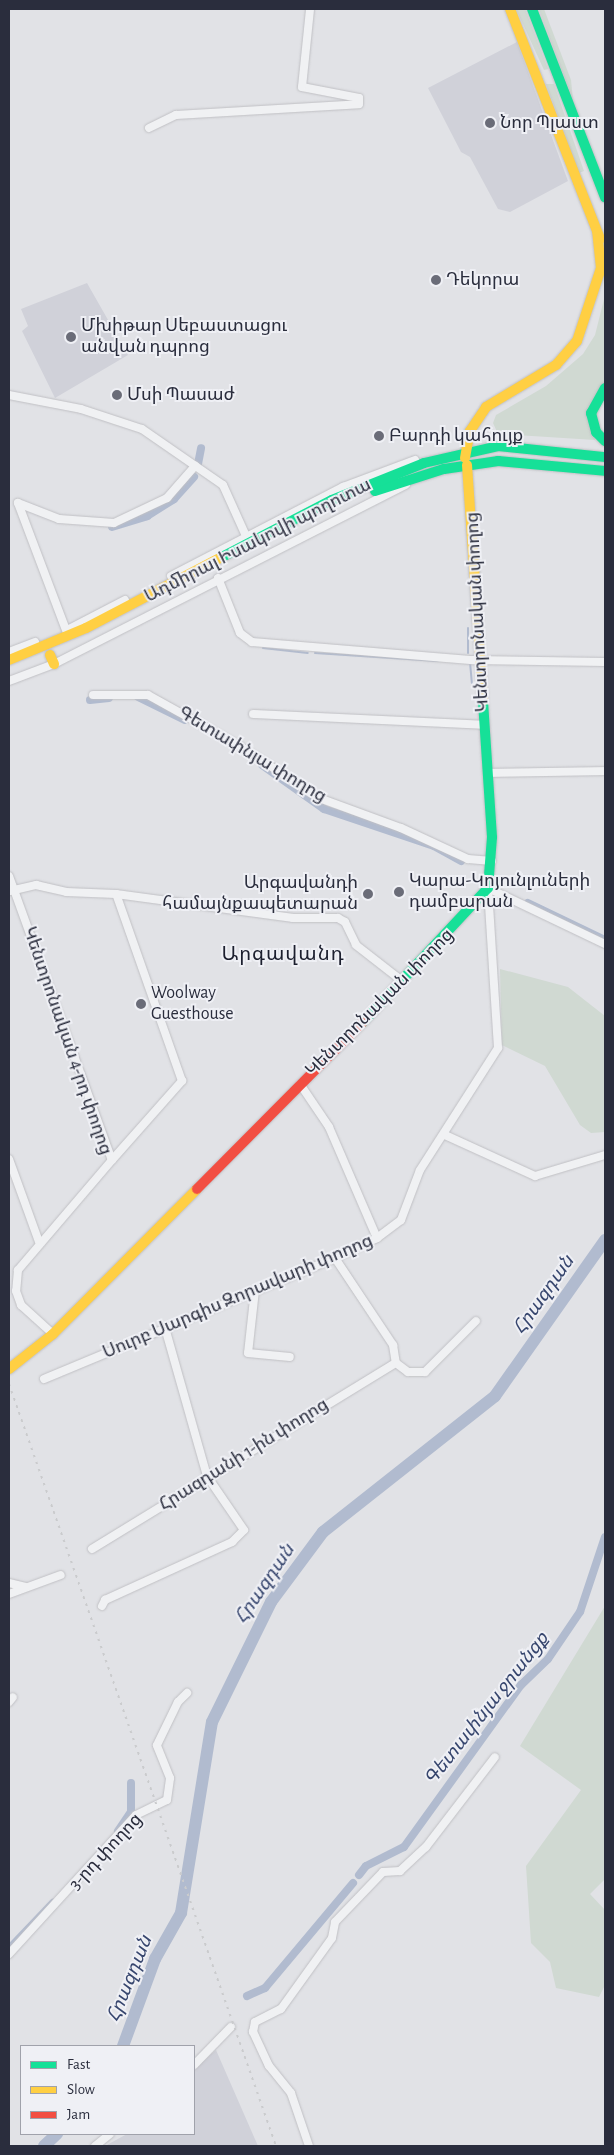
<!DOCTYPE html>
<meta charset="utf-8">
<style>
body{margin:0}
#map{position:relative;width:614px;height:2155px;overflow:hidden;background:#e1e2e6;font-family:"Alegreya Sans","Noto Sans Armenian",sans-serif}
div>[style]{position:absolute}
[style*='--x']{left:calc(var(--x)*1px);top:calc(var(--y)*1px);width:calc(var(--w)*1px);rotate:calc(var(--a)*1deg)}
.built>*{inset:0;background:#d0d1d9}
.green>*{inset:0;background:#d0d9d2}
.stream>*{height:2px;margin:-1px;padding:0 1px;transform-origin:1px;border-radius:1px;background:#b1bbcf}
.canal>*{height:8px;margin:-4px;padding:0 4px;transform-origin:4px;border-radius:4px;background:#b1bbcf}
.river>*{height:12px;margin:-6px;padding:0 6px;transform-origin:6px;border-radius:6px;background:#b1bbcf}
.roads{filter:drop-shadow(0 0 1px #c0c0c4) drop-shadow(0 0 1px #c0c0c4)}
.street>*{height:8px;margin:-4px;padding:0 4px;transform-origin:4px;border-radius:4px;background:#f0f1f3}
.fast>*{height:10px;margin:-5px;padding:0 5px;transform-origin:5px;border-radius:5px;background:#16e098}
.slow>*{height:10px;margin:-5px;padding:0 5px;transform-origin:5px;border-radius:5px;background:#ffcf43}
.jam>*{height:10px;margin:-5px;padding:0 5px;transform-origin:5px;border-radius:5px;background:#f24e42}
.rail>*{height:2px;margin-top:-1px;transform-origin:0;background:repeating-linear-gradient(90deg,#cacbcd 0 2.5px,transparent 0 7.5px)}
.dots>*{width:14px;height:14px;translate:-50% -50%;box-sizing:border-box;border:2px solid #eff0f5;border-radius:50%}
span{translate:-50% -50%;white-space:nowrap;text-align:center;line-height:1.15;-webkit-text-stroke:4px #eff0f5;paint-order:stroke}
.poi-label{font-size:18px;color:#2a2d3d}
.left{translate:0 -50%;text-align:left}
.right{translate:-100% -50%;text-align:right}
.street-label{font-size:18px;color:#2a2d3d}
.water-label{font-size:19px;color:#37466e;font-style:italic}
.quarter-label{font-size:20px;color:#1c1f2e;letter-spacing:1px}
.frame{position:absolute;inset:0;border:10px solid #2a2d3d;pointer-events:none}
.legend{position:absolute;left:20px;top:2045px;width:175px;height:90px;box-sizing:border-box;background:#eff0f5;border:1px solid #a0a2ab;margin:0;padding:6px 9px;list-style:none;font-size:15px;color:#2a2d3d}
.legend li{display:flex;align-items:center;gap:10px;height:25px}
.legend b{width:25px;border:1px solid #a0a2ab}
</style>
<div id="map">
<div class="built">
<div style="clip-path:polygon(517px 42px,568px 181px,510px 212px,498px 209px,470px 157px,461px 152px,428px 88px)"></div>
<div style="clip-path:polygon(87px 283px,128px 355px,55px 398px,22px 331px,28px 326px,21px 309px)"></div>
<div style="clip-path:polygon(216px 2050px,258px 2146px,105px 2146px,127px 2134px,194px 2134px,194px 2069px)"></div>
</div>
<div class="green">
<div style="clip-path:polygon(516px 9px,525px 9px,548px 69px,544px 70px)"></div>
<div style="clip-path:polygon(539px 9px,544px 9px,571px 80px,573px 100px)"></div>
<div style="clip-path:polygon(546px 84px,554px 84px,584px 171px,579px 173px)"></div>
<div style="clip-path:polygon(605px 295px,605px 383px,600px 387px,595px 440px,498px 434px,493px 423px,496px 415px,546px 386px,583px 354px,595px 335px)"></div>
<div style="clip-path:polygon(500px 969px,568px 987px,605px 1016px,605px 1132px,591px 1133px,580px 1125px,545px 1066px,502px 1045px)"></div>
<div style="clip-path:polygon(605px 1606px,605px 1879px,590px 1894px,605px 1910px,605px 1985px,599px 1997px,556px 1988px,550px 1962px,531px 1943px,526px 1866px,581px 1790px,520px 1746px)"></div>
</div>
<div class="stream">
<div style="--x:468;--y:628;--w:25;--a:90"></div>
<div style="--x:263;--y:648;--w:45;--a:6.3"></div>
<div style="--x:315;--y:653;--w:123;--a:3.7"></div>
<div style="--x:470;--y:662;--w:21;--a:85"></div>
</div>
<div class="canal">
<div style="--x:198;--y:464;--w:16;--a:-79"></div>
<div style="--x:112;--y:527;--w:37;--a:-17"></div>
<div style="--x:147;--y:516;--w:32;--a:-32"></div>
<div style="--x:174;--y:499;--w:30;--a:-48"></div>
<div style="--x:138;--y:697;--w:52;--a:26.1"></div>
<div style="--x:90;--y:700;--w:19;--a:-6"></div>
<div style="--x:262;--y:765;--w:76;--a:35.4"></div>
<div style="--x:324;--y:809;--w:116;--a:18.6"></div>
<div style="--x:434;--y:846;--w:31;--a:29"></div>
<div style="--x:528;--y:903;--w:85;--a:25.7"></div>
<div style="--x:118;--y:1831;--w:23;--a:-56"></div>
<div style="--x:131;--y:1812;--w:29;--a:-90"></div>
<div style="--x:359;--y:1875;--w:11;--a:-52"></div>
<div style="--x:366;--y:1866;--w:42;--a:-26.6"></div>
<div style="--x:404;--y:1847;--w:200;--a:-54.2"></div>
<div style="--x:521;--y:1685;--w:37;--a:-44"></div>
<div style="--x:548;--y:1659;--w:57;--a:-55.8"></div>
<div style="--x:580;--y:1612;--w:79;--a:-71.6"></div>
<div style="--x:9;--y:1949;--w:64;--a:-46.3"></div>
<div style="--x:247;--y:1996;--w:20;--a:-24"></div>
<div style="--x:265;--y:1988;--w:137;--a:-50"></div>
</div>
<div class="river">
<div style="--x:123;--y:2046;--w:93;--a:-69.8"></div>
<div style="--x:155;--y:1959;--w:53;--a:-60.5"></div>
<div style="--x:181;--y:1913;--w:193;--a:-80.8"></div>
<div style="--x:212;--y:1722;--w:134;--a:-63.8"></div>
<div style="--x:271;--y:1602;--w:87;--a:-53.4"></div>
<div style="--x:323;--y:1532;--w:219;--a:-38.3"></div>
<div style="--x:495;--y:1396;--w:191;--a:-54.8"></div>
<div style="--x:44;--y:2146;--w:18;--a:-43"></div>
</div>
<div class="roads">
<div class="street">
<div style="--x:149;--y:128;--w:30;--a:-26"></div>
<div style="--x:176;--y:115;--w:183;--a:-3.4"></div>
<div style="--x:359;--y:104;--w:6;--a:-90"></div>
<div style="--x:359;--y:98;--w:58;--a:-169.1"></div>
<div style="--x:302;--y:87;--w:78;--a:-84.1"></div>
<div style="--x:9;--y:395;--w:73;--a:11"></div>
<div style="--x:81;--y:409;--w:64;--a:18.2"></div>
<div style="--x:142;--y:429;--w:98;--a:34.7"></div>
<div style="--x:223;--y:485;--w:56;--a:65.7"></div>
<div style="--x:171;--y:576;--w:194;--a:-27.4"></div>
<div style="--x:343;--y:487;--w:77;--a:-20.6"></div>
<div style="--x:218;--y:578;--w:59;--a:68.2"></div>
<div style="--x:240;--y:633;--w:15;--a:37"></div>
<div style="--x:252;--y:642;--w:222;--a:4.7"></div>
<div style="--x:473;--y:660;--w:132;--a:0.9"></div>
<div style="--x:69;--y:629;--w:63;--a:-27.4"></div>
<div style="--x:66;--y:630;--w:136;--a:-110.7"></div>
<div style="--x:18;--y:503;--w:44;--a:21.3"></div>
<div style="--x:59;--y:519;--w:55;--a:4.2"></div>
<div style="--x:114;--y:523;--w:59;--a:-25.3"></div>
<div style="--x:167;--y:498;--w:43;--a:-48.8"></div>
<div style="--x:9;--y:652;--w:28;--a:-21"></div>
<div style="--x:9;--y:681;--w:48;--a:-20.7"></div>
<div style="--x:54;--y:664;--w:395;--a:-27"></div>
<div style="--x:93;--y:695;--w:55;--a:0"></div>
<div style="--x:148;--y:695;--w:105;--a:29"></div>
<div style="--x:240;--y:746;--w:95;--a:33.4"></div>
<div style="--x:319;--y:798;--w:87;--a:20.1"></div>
<div style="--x:401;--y:828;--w:74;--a:24.8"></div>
<div style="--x:468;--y:859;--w:24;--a:5"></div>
<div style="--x:253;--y:714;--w:231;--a:2.7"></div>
<div style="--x:488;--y:773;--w:117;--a:-1"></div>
<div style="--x:9;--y:876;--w:302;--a:70.1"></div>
<div style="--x:112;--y:1160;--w:145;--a:130.5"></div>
<div style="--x:18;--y:1270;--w:21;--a:95"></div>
<div style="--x:16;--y:1291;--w:15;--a:70"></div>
<div style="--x:21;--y:1305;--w:43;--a:42.2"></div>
<div style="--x:488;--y:888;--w:130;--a:25.6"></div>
<div style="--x:10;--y:891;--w:27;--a:-13"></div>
<div style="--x:36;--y:885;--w:31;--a:13"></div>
<div style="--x:66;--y:892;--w:50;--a:2.3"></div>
<div style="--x:116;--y:894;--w:179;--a:7.7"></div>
<div style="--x:293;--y:918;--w:45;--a:0"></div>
<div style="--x:338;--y:918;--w:8;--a:30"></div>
<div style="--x:345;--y:922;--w:25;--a:64"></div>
<div style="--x:356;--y:945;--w:58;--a:38"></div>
<div style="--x:300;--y:1084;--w:52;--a:56"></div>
<div style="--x:329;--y:1127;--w:121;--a:66.6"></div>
<div style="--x:445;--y:1135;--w:99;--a:24.5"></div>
<div style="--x:535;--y:1176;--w:73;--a:-16.7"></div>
<div style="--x:9;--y:1159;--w:88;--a:70.1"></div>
<div style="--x:112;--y:1160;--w:106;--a:-48.5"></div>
<div style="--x:182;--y:1081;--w:198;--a:-109.4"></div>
<div style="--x:335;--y:1258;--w:105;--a:56.3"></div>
<div style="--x:393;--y:1345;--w:18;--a:81"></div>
<div style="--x:396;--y:1363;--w:15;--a:37"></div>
<div style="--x:408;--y:1372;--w:17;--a:0"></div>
<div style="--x:425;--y:1372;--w:72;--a:-45"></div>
<div style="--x:255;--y:1290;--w:63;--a:96.3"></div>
<div style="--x:248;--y:1353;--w:42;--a:5.4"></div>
<div style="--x:44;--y:1379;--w:315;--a:-22.6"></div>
<div style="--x:335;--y:1258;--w:47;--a:-25.5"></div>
<div style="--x:377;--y:1238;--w:30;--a:-37"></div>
<div style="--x:401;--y:1220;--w:53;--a:-69.2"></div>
<div style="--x:420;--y:1170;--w:145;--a:-57.4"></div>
<div style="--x:498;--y:1048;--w:160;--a:-93.6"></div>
<div style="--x:92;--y:1549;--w:356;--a:-31.5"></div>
<div style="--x:9;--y:1583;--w:17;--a:13"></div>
<div style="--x:9;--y:1594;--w:55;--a:-20.1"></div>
<div style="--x:102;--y:1606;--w:7;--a:-63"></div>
<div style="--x:105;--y:1600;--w:140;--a:-24.5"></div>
<div style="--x:232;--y:1542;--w:17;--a:-45"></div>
<div style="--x:244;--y:1530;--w:65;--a:-124.4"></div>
<div style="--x:207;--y:1476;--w:154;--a:-105.8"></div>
<div style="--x:9;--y:1702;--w:6;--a:-51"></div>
<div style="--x:9;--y:1954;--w:188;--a:-47.6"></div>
<div style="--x:136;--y:1815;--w:34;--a:-26"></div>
<div style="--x:167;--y:1800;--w:22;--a:-82"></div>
<div style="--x:170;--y:1778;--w:35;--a:-112"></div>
<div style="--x:157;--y:1745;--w:48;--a:-64"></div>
<div style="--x:178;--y:1702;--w:13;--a:-45"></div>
<div style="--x:194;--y:2065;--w:53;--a:-45.8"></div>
<div style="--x:95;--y:2146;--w:19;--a:-39"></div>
<div style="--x:309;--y:2146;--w:56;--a:-108.8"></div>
<div style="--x:291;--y:2093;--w:35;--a:-129"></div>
<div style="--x:269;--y:2066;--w:38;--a:-115"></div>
<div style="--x:253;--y:2032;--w:10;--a:-79"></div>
<div style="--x:255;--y:2022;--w:29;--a:-27"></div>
<div style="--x:281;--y:2009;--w:87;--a:-54.3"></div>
<div style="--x:332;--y:1938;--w:16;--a:-79"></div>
<div style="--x:335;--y:1922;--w:69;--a:-46.2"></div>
<div style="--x:383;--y:1872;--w:17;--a:-3"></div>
<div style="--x:400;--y:1871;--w:35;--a:-43"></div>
<div style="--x:426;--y:1847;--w:113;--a:-52.5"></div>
</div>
<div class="fast">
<div style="--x:532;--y:9;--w:202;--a:68.8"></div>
<div style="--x:605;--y:388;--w:29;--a:119"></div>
<div style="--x:591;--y:413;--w:20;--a:75"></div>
<div style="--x:596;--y:432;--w:13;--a:45"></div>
<div style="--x:375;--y:491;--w:72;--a:-17.7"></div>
<div style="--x:444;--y:469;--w:55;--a:-8.4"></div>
<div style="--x:498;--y:461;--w:107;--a:5.3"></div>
<div style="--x:220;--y:558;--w:126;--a:-27.4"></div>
<div style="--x:332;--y:500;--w:99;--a:-21.9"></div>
<div style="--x:424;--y:463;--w:76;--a:-12.9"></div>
<div style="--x:498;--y:446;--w:108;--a:5.9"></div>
<div style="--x:363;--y:1022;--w:183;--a:-47"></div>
<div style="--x:488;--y:888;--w:51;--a:-85.5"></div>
<div style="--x:492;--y:837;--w:137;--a:-93.8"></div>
</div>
<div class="slow">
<div style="--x:510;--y:9;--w:247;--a:68.6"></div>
<div style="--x:465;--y:458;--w:27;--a:-80"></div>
<div style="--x:470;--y:431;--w:29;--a:-56"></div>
<div style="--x:486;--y:407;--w:82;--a:-31"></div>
<div style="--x:556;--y:365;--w:32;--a:-49"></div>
<div style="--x:577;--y:341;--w:77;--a:-71.8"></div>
<div style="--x:601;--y:268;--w:36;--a:-96"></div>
<div style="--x:467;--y:465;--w:236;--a:86.1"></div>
<div style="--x:50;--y:655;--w:10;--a:66"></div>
<div style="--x:9;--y:660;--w:83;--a:-22.6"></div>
<div style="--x:86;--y:628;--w:151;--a:-27.6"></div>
<div style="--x:9;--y:1369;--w:56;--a:-38.5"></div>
<div style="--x:53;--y:1334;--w:204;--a:-45.2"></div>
</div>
<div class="jam">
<div style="--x:197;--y:1189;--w:235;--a:-45.2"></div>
</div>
</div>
<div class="rail">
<div style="--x:9;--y:1384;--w:807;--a:70.69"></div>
</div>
<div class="dots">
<div style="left:490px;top:123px;background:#6a6c78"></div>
<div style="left:436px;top:280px;background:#6a6c78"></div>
<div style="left:71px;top:337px;background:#6a6c78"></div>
<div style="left:117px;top:395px;background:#6a6c78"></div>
<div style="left:379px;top:436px;background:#6a6c78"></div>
<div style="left:399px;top:892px;background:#6a6c78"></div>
<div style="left:368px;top:894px;background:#6a6c78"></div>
<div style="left:141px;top:1004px;background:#6a6c78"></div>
</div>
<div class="poi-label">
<span class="left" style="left:500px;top:123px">Նոր Պլաստ</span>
<span class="left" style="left:446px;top:280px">Դեկորա</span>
<span class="left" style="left:81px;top:337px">Մխիթար Սեբաստացու<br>անվան դպրոց</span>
<span class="left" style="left:127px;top:395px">Մսի Պասաժ</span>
<span class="left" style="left:389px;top:436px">Բարդի կահույք</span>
<span class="left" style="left:409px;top:892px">Կարա-Կոյունլուների<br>դամբարան</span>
<span class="right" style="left:358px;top:894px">Արգավանդի<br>համայնքապետարան</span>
<span class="left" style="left:151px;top:1004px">Woolway<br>Guesthouse</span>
</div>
<div class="street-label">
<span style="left:258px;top:541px;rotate:-27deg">Ադմիրալ Իսակովի պողոտա</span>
<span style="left:478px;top:612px;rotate:-93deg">Կենտրոնական փողոց</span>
<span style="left:252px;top:755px;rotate:31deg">Գետափնյա փողոց</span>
<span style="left:380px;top:1003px;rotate:-45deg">Կենտրոնական փողոց</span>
<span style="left:67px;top:1041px;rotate:71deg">Կենտրոնական 4-րդ փողոց</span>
<span style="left:238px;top:1297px;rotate:-23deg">Սուրբ Սարգիս Զորավարի փողոց</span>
<span style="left:244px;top:1455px;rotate:-32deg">Հրազդանի 1-ին փողոց</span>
<span style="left:106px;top:1852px;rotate:-47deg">3-րդ փողոց</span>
</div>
<div class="water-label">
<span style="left:544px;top:1295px;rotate:-55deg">Հրազդան</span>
<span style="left:265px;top:1584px;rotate:-56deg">Հրազդան</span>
<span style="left:487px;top:1709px;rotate:-52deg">Գետափնյա ջրանցք</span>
<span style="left:130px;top:1979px;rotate:-68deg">Հրազդան</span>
</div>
<div class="quarter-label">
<span style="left:283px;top:954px">Արգավանդ</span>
</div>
<div class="frame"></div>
<ul class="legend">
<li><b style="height:6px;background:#16e098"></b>Fast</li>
<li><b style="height:6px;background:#ffcf43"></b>Slow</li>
<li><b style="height:6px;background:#f24e42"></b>Jam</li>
</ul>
</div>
